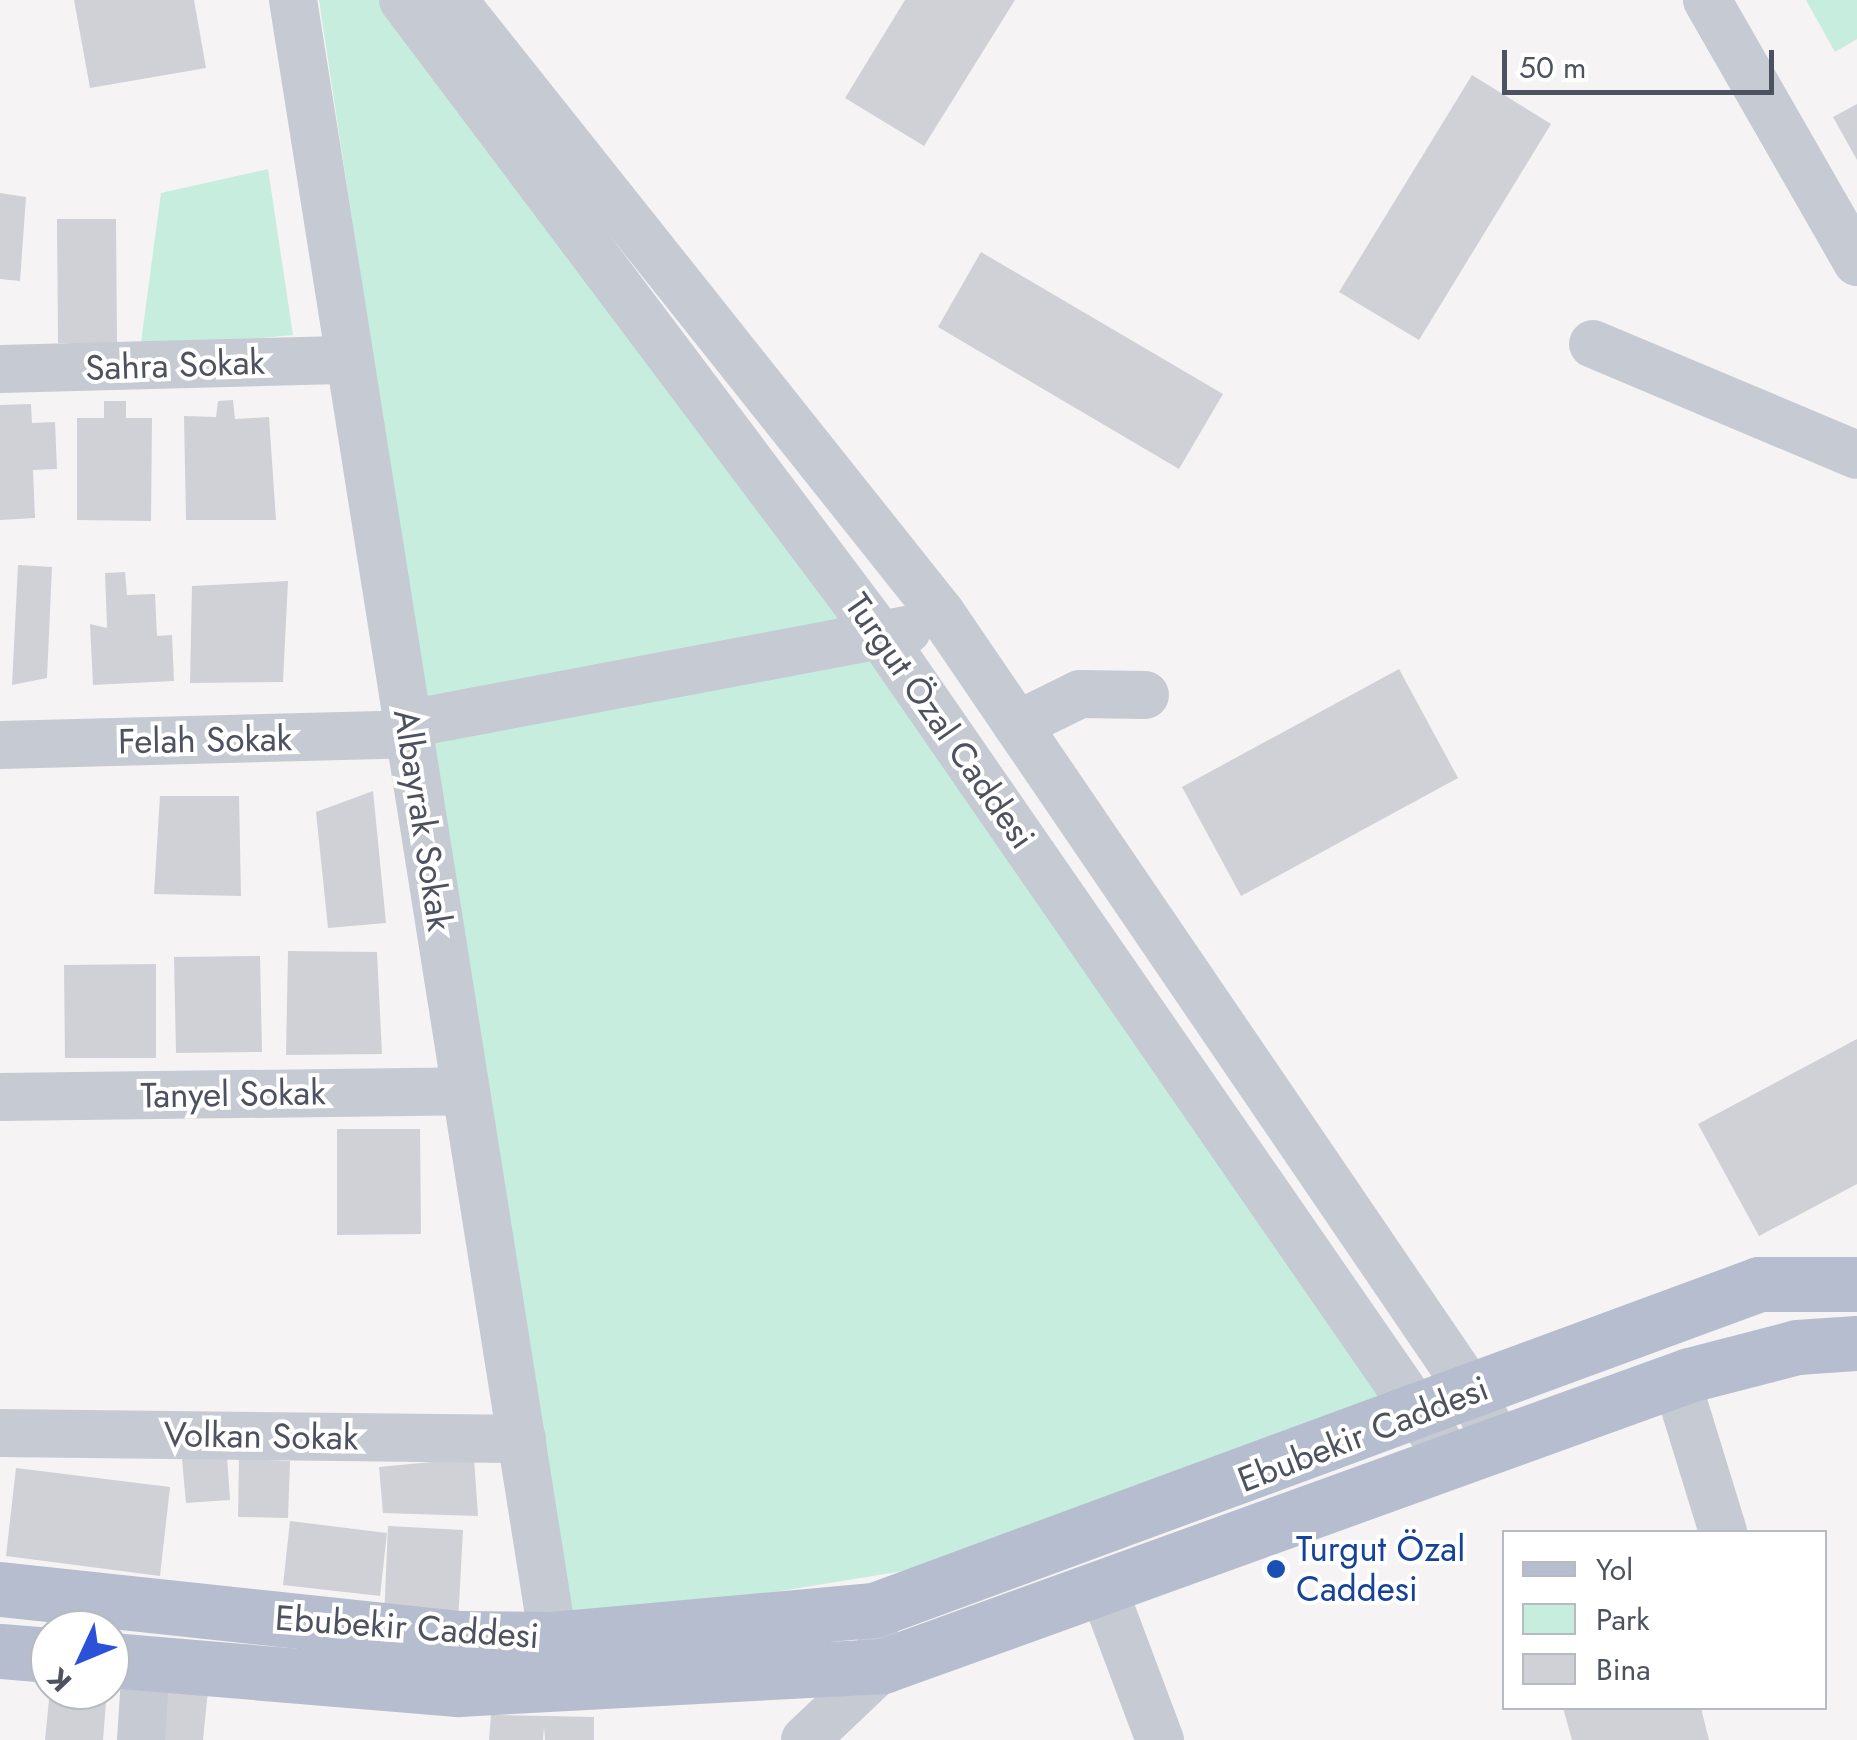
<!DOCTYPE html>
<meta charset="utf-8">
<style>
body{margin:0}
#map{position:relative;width:1857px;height:1740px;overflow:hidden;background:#f5f3f3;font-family:Jost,sans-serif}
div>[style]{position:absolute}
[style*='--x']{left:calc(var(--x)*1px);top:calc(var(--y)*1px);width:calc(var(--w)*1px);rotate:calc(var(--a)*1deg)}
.green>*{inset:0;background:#c6edde}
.building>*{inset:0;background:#d0d1d7}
.minor>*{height:48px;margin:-24px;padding:0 24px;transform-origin:24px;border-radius:24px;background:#c5cad3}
.major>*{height:55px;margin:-27.5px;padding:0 27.5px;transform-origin:27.5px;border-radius:27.5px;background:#b5bdcf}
.dots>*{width:28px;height:28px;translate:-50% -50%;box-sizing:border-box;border:5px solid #fff;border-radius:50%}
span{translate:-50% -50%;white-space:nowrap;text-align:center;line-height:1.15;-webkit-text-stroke:8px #fff;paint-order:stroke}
.street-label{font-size:35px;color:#4c525f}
.transit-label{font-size:35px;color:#164399}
.left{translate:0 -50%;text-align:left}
.legend{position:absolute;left:1502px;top:1530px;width:325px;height:180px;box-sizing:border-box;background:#fff;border:2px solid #b7babf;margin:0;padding:12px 18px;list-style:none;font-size:30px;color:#4c525f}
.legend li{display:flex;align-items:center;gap:20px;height:50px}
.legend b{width:50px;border:2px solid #b7babf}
.north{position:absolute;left:30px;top:1610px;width:100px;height:100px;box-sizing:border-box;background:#fff;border:2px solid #b7babf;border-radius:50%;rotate:226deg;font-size:28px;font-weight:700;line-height:40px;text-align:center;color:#4c525f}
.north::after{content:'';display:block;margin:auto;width:35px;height:45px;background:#2a51d8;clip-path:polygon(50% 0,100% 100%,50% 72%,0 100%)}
.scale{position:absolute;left:1502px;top:50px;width:272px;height:45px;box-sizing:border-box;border:5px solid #4c525f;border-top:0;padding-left:12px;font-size:30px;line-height:35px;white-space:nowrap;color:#4c525f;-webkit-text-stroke:8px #fff;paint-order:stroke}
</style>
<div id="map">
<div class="green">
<div style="clip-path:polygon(319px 0,390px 0,1399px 1388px,928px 1567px,564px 1626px)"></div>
<div style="clip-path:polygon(1806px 0,1857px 0,1857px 39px,1835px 52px)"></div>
<div style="clip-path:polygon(268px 169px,293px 335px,140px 350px,161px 193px)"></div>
</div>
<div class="building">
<div style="clip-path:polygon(74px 0,194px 0,206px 68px,90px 88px)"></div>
<div style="clip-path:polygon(905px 0,1015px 0,924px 146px,845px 98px)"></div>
<div style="clip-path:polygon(1472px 75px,1551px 124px,1419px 340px,1339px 292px)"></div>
<div style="clip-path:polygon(1857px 104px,1857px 160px,1833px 117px)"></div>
<div style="clip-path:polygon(0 193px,26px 197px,20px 281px,0 279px)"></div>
<div style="clip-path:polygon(57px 219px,116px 219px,117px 343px,58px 343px)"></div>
<div style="clip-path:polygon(981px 252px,1223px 394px,1179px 469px,938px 327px)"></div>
<div style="clip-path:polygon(233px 400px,235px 419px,269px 417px,276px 520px,186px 520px,184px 416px,216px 417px,218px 401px)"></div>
<div style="clip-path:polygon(104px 401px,126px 401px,126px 418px,152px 418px,151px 521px,77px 520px,77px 418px,104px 418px)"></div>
<div style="clip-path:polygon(31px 404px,32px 423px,55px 422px,57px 469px,33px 470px,35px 518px,0 520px,0 405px)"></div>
<div style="clip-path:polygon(18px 565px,52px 567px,47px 678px,12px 685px)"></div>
<div style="clip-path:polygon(125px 572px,127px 595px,155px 594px,157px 636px,172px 635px,174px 681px,93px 685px,90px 624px,107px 628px,105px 573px)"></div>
<div style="clip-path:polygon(288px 581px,283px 682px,190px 683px,192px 586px)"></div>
<div style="clip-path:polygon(1399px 669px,1458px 778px,1241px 896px,1182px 787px)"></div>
<div style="clip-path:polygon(373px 791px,386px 923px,328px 928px,316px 812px)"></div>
<div style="clip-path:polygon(160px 796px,239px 796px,241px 896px,154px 894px)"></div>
<div style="clip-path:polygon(288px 951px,377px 952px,382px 1054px,286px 1055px)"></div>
<div style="clip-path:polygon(260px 956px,262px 1052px,176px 1053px,174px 957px)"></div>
<div style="clip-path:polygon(156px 964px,156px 1058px,65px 1058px,64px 965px)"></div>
<div style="clip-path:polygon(1857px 1039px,1857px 1184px,1759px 1236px,1698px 1124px)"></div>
<div style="clip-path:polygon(337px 1129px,420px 1129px,421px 1234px,337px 1235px)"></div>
<div style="clip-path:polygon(227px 1456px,230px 1500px,186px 1503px,182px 1459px)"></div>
<div style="clip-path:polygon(474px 1458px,478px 1516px,383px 1513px,379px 1467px)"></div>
<div style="clip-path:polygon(239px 1459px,290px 1461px,288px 1518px,238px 1517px)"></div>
<div style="clip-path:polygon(16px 1468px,170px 1487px,160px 1576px,6px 1556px)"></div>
<div style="clip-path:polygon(290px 1521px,387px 1533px,380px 1596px,283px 1585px)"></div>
<div style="clip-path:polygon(388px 1526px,463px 1530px,458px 1623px,384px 1619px)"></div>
<div style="clip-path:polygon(157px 1674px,209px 1680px,203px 1740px,150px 1740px)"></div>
<div style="clip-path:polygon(50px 1690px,107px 1690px,103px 1740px,45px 1740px)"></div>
<div style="clip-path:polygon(1563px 1708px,1701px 1708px,1709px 1740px,1572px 1740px)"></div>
<div style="clip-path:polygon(491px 1715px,594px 1717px,594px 1740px,545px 1740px,544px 1726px,543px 1740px,489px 1740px)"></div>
</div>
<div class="minor">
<div style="--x:293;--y:0;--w:1659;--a:80.99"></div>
<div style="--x:403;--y:0;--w:801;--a:53.07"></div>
<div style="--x:884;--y:640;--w:997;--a:55.34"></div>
<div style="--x:453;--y:0;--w:784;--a:51.48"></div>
<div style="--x:941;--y:613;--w:944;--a:55.75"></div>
<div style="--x:1472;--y:1393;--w:57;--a:63"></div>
<div style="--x:1707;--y:0;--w:302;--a:60.2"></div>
<div style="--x:1593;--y:344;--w:286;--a:22.8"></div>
<div style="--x:0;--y:369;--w:350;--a:-1.5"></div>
<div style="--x:408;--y:724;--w:508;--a:-10.67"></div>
<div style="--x:1017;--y:725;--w:70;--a:-26.2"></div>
<div style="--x:1080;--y:694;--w:65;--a:0.9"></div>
<div style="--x:0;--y:745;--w:410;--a:-1.5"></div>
<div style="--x:0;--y:1097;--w:466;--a:-0.7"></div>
<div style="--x:1676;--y:1379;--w:160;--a:72.9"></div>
<div style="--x:0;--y:1433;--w:522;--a:0.66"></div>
<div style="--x:1102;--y:1586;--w:165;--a:69.4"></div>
<div style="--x:141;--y:1740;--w:77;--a:-86.3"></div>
<div style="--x:805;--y:1740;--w:108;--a:-43.5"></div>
<div style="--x:883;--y:1666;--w:19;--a:-99"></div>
</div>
<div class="major">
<div style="--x:0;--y:1589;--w:460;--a:6.1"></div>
<div style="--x:457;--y:1638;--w:96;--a:0.6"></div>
<div style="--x:553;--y:1639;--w:322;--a:-5.2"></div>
<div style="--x:874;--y:1610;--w:943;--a:-20.22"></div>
<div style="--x:1759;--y:1284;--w:98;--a:0"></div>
<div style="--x:0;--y:1651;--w:50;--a:4.6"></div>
<div style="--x:110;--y:1660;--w:349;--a:4.8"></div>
<div style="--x:458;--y:1689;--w:426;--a:-3.1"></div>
<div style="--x:883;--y:1666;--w:857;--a:-19.85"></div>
<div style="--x:1689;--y:1375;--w:112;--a:-14.5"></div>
<div style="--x:1797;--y:1347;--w:60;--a:-3.8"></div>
</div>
<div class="dots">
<div style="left:1276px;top:1569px;background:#1a4fb4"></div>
</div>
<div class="street-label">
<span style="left:175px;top:365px;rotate:-2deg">Sahra Sokak</span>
<span style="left:940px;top:721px;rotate:55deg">Turgut Özal Caddesi</span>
<span style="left:205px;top:740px;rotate:-1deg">Felah Sokak</span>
<span style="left:423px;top:820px;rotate:81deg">Albayrak Sokak</span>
<span style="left:233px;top:1094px;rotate:-1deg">Tanyel Sokak</span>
<span style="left:1363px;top:1434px;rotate:-21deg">Ebubekir Caddesi</span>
<span style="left:261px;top:1436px;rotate:1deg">Volkan Sokak</span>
<span style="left:407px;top:1627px;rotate:4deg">Ebubekir Caddesi</span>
</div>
<div class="transit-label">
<span class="left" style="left:1296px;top:1569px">Turgut Özal<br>Caddesi</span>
</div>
<ul class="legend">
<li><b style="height:12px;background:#b5bdcf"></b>Yol</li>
<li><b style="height:28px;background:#c6edde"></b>Park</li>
<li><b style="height:28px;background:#d0d1d7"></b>Bina</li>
</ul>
<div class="north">K</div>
<div class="scale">50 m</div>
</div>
